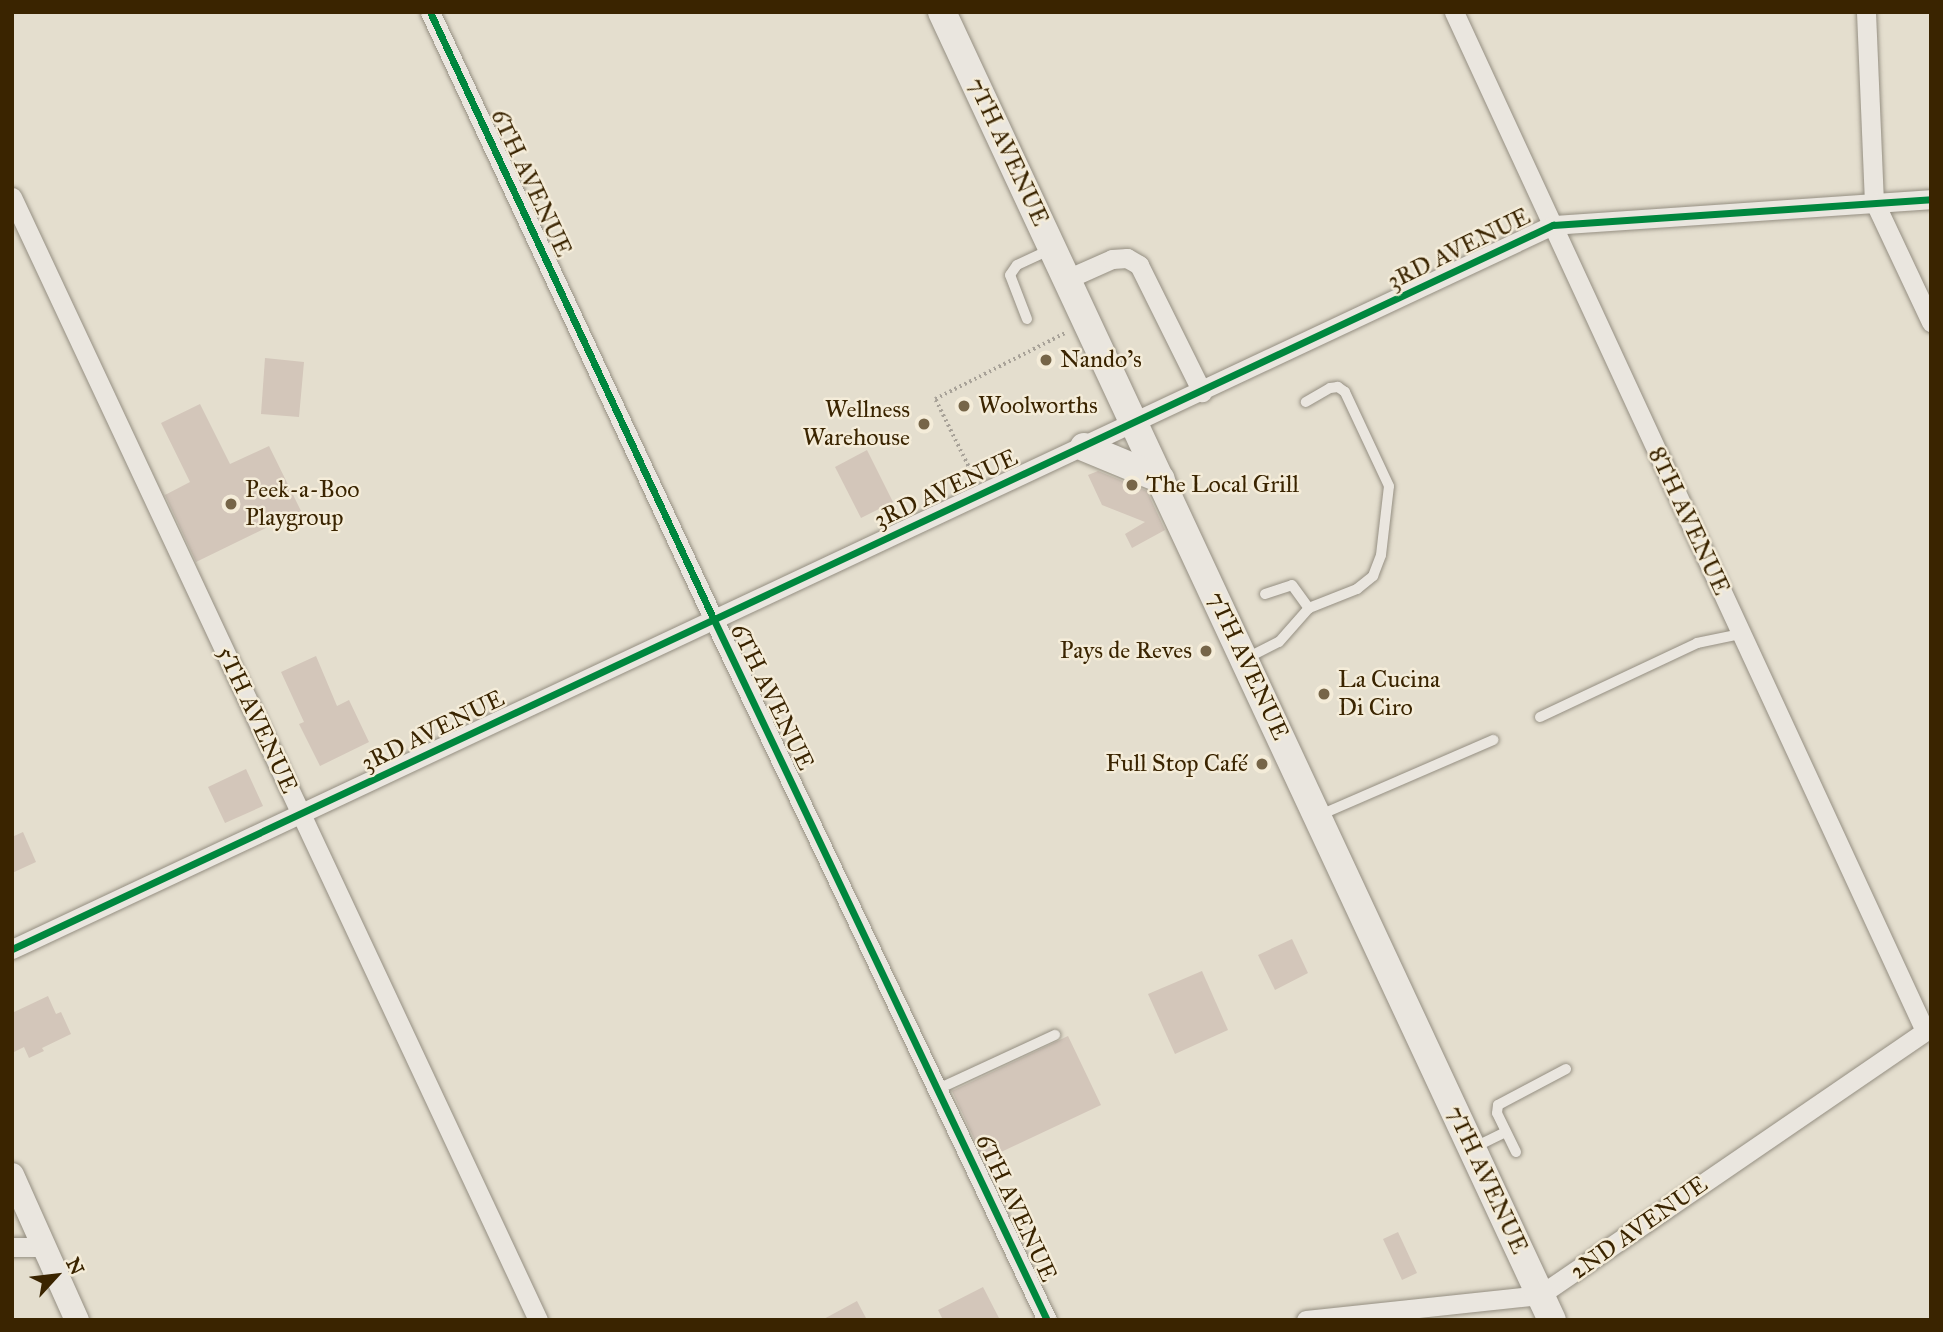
<!DOCTYPE html>
<meta charset="utf-8">
<style>
body{margin:0}
#map{position:relative;width:1943px;height:1332px;overflow:hidden;background:#e4dece;font-family:"IM FELL Great Primer",serif}
div>[style]{position:absolute}
[style*='--x']{left:calc(var(--x)*1px);top:calc(var(--y)*1px);width:calc(var(--w)*1px);rotate:calc(var(--a)*1deg)}
.building>*{inset:0;background:#d3c6ba}
.path>*{height:3.5px;margin-top:-1.75px;transform-origin:0;background:repeating-linear-gradient(90deg,#a8a298 0 2px,transparent 0 5.5px)}
.roads{filter:drop-shadow(0 0 2px #958f82) drop-shadow(0 0 2px #958f82)}
.service>*{height:10px;margin:-5px;padding:0 5px;transform-origin:5px;border-radius:5px;background:#eae6df}
.minor>*{height:19px;margin:-9.5px;padding:0 9.5px;transform-origin:9.5px;border-radius:9.5px;background:#eae6df}
.tertiary>*{height:24px;margin:-12px;padding:0 12px;transform-origin:12px;border-radius:12px;background:#eae6df}
.secondary>*{height:28px;margin:-14px;padding:0 14px;transform-origin:14px;border-radius:14px;background:#eae6df}
.cycleway>*{height:7px;margin:-3.5px;padding:0 3.5px;transform-origin:3.5px;border-radius:3.5px;background:#00873e}
.dots>*{width:19px;height:19px;translate:-50% -50%;box-sizing:border-box;border:4px solid #f4ecd9;border-radius:50%}
span{translate:-50% -50%;white-space:nowrap;text-align:center;line-height:1.15;-webkit-text-stroke:5px #f4ecd9;paint-order:stroke}
.street-label{font-size:24px;color:#3a2400}
.poi-label{font-size:24px;color:#3a2400}
.left{translate:0 -50%;text-align:left}
.right{translate:-100% -50%;text-align:right}
.frame{position:absolute;inset:0;border:14px solid #3a2400;pointer-events:none}
.north{position:absolute;left:21px;top:1241px;width:70px;height:70px;-webkit-text-stroke:5px #f4ecd9;paint-order:stroke;rotate:63deg;font-size:19px;font-weight:700;line-height:28px;text-align:center;color:#3a2400}
.north::after{content:'';display:block;margin:auto;width:24px;height:32px;background:#3a2400;clip-path:polygon(50% 0,100% 100%,50% 72%,0 100%)}
</style>
<div id="map">
<div class="building">
<div style="clip-path:polygon(265px 358px,304px 362px,299px 417px,261px 414px)"></div>
<div style="clip-path:polygon(200px 404px,230px 464px,269px 446px,301px 511px,196px 562px,165px 495px,190px 482px,161px 423px)"></div>
<div style="clip-path:polygon(867px 450px,893px 502px,861px 518px,835px 467px)"></div>
<div style="clip-path:polygon(1098px 471px,1147px 491px,1165px 530px,1132px 548px,1125px 534px,1145px 522px,1102px 505px,1088px 475px)"></div>
<div style="clip-path:polygon(316px 656px,337px 706px,349px 700px,369px 742px,320px 766px,299px 724px,304px 722px,281px 672px)"></div>
<div style="clip-path:polygon(246px 769px,263px 806px,225px 823px,208px 787px)"></div>
<div style="clip-path:polygon(23px 832px,36px 862px,12px 873px,12px 837px)"></div>
<div style="clip-path:polygon(1292px 939px,1308px 973px,1275px 990px,1258px 955px)"></div>
<div style="clip-path:polygon(1202px 971px,1228px 1030px,1175px 1054px,1148px 994px)"></div>
<div style="clip-path:polygon(48px 996px,56px 1014px,61px 1012px,71px 1034px,42px 1048px,44px 1051px,29px 1058px,24px 1047px,12px 1053px,12px 1013px)"></div>
<div style="clip-path:polygon(1068px 1036px,1101px 1105px,984px 1160px,952px 1091px)"></div>
<div style="clip-path:polygon(1398px 1232px,1417px 1273px,1402px 1280px,1383px 1239px)"></div>
<div style="clip-path:polygon(983px 1287px,1000px 1320px,943px 1320px,938px 1310px)"></div>
<div style="clip-path:polygon(857px 1301px,867px 1320px,822px 1320px)"></div>
</div>
<div class="path">
<div style="--x:973;--y:476;--w:86;--a:-116.3"></div>
<div style="--x:935;--y:399;--w:148;--a:-26.9"></div>
</div>
<div class="roads">
<div class="service">
<div style="--x:1027;--y:319;--w:47;--a:-111.1"></div>
<div style="--x:1010;--y:275;--w:12;--a:-55"></div>
<div style="--x:1017;--y:265;--w:35;--a:-25"></div>
<div style="--x:1265;--y:594;--w:28;--a:-18"></div>
<div style="--x:1292;--y:585;--w:29;--a:54"></div>
<div style="--x:1245;--y:659;--w:38;--a:-27"></div>
<div style="--x:1279;--y:642;--w:45;--a:-48.6"></div>
<div style="--x:1309;--y:608;--w:52;--a:-21.6"></div>
<div style="--x:1357;--y:589;--w:21;--a:-39"></div>
<div style="--x:1373;--y:576;--w:22;--a:-69"></div>
<div style="--x:1381;--y:555;--w:69;--a:-83.4"></div>
<div style="--x:1389;--y:486;--w:104;--a:-115.1"></div>
<div style="--x:1345;--y:392;--w:9;--a:-144"></div>
<div style="--x:1338;--y:387;--w:8;--a:173"></div>
<div style="--x:1330;--y:388;--w:28;--a:150"></div>
<div style="--x:1540;--y:717;--w:174;--a:-25.2"></div>
<div style="--x:1697;--y:643;--w:45;--a:-11.6"></div>
<div style="--x:1320;--y:815;--w:189;--a:-23.4"></div>
<div style="--x:938;--y:1089;--w:129;--a:-24.8"></div>
<div style="--x:1475;--y:1147;--w:34;--a:-26"></div>
<div style="--x:1516;--y:1152;--w:43;--a:-116"></div>
<div style="--x:1497;--y:1113;--w:8;--a:-83"></div>
<div style="--x:1498;--y:1105;--w:77;--a:-27.9"></div>
</div>
<div class="minor">
<div style="--x:430;--y:12;--w:669;--a:64.97"></div>
<div style="--x:713;--y:618;--w:777;--a:64.56"></div>
<div style="--x:1454;--y:12;--w:1123;--a:65.19"></div>
<div style="--x:1866;--y:12;--w:189;--a:87.6"></div>
<div style="--x:1874;--y:201;--w:134;--a:64.8"></div>
<div style="--x:12;--y:197;--w:1240;--a:64.9"></div>
<div style="--x:1067;--y:279;--w:49;--a:-24"></div>
<div style="--x:1112;--y:259;--w:15;--a:-4"></div>
<div style="--x:1127;--y:258;--w:14;--a:30"></div>
<div style="--x:1139;--y:265;--w:142;--a:63.6"></div>
<div style="--x:12;--y:949;--w:1703;--a:-25.17"></div>
<div style="--x:1553;--y:225;--w:379;--a:-3.9"></div>
<div style="--x:12;--y:1247;--w:32;--a:0"></div>
<div style="--x:1306;--y:1320;--w:235;--a:-6.1"></div>
<div style="--x:1540;--y:1295;--w:474;--a:-34.4"></div>
</div>
<div class="tertiary">
<div style="--x:12;--y:1175;--w:159;--a:65.9"></div>
</div>
<div class="secondary">
<div style="--x:942;--y:12;--w:1443;--a:65"></div>
<div style="--x:1084;--y:447;--w:83;--a:22.6"></div>
</div>
</div>
<div class="cycleway">
<div style="--x:430;--y:12;--w:669;--a:64.97"></div>
<div style="--x:713;--y:618;--w:777;--a:64.56"></div>
<div style="--x:12;--y:949;--w:1703;--a:-25.17"></div>
<div style="--x:1553;--y:225;--w:379;--a:-3.9"></div>
</div>
<div class="dots">
<div style="left:1046px;top:360px;background:#766548"></div>
<div style="left:964px;top:406px;background:#766548"></div>
<div style="left:924px;top:424px;background:#766548"></div>
<div style="left:1132px;top:485px;background:#766548"></div>
<div style="left:231px;top:504px;background:#766548"></div>
<div style="left:1206px;top:651px;background:#766548"></div>
<div style="left:1324px;top:694px;background:#766548"></div>
<div style="left:1262px;top:764px;background:#766548"></div>
</div>
<div class="street-label">
<span style="left:1008px;top:152px;rotate:65deg">7TH AVENUE</span>
<span style="left:531px;top:183px;rotate:65deg">6TH AVENUE</span>
<span style="left:1459px;top:249px;rotate:-26deg">3RD AVENUE</span>
<span style="left:946px;top:489px;rotate:-25deg">3RD AVENUE</span>
<span style="left:1689px;top:521px;rotate:65deg">8TH AVENUE</span>
<span style="left:1248px;top:666px;rotate:65deg">7TH AVENUE</span>
<span style="left:772px;top:697px;rotate:64deg">6TH AVENUE</span>
<span style="left:257px;top:720px;rotate:65deg">5TH AVENUE</span>
<span style="left:433px;top:731px;rotate:-26deg">3RD AVENUE</span>
<span style="left:1487px;top:1180px;rotate:65deg">7TH AVENUE</span>
<span style="left:1016px;top:1208px;rotate:65deg">6TH AVENUE</span>
<span style="left:1639px;top:1228px;rotate:-35deg">2ND AVENUE</span>
</div>
<div class="poi-label">
<span class="left" style="left:1060px;top:360px">Nando's</span>
<span class="left" style="left:978px;top:406px">Woolworths</span>
<span class="right" style="left:910px;top:424px">Wellness<br>Warehouse</span>
<span class="left" style="left:1146px;top:485px">The Local Grill</span>
<span class="left" style="left:245px;top:504px">Peek-a-Boo<br>Playgroup</span>
<span class="right" style="left:1192px;top:651px">Pays de Reves</span>
<span class="left" style="left:1338px;top:694px">La Cucina<br>Di Ciro</span>
<span class="right" style="left:1248px;top:764px">Full Stop Café</span>
</div>
<div class="frame"></div>
<div class="north">N</div>
</div>
